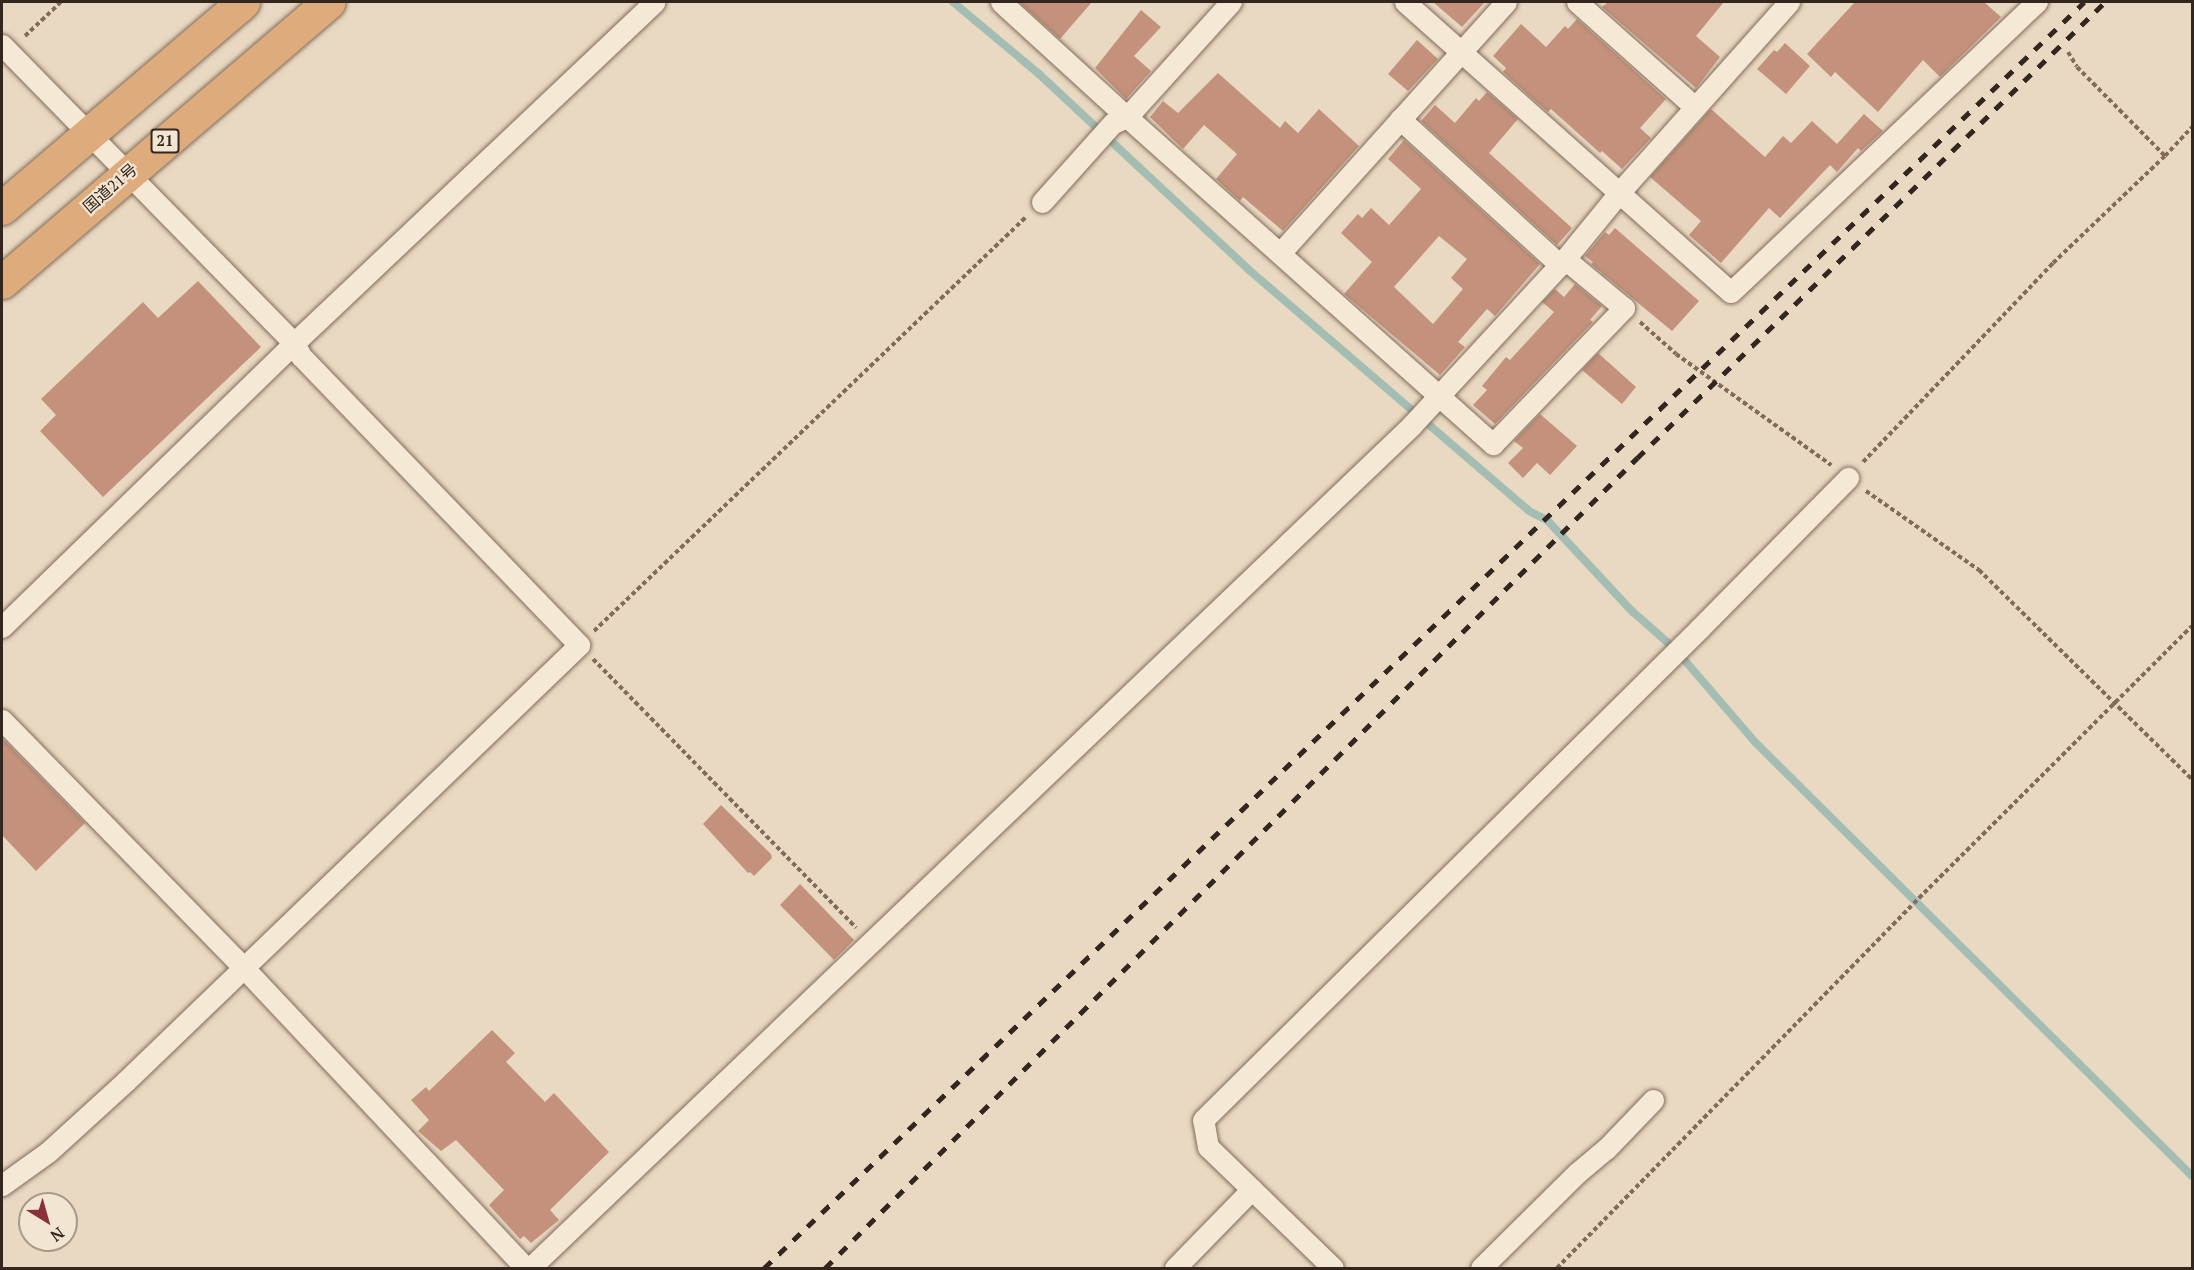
<!DOCTYPE html>
<meta charset="utf-8">
<style>
body{margin:0}
#map{position:relative;width:2194px;height:1270px;overflow:hidden;background:#e9d9c2;font-family:"PT Serif","Noto Sans JP",serif}
div>[style]{position:absolute}
[style*='--x']{left:calc(var(--x)*1px);top:calc(var(--y)*1px);width:calc(var(--w)*1px);rotate:calc(var(--a)*1deg)}
.stream>*{height:8px;margin:-4px;padding:0 4px;transform-origin:4px;border-radius:4px;background:#a4bdb3}
.building>*{inset:0;background:#c4927c}
.path>*{height:4px;margin-top:-2px;transform-origin:0;background:repeating-linear-gradient(90deg,#826b5b 0 4.5px,transparent 0 7.5px)}
.roads{filter:drop-shadow(0 0 2px #826b5b) drop-shadow(0 0 2px #826b5b)}
.minor>*{height:21px;margin:-10.5px;padding:0 10.5px;transform-origin:10.5px;border-radius:10.5px;background:#f5e8d5}
.trunk>*{height:33px;margin:-16.5px;padding:0 16.5px;transform-origin:16.5px;border-radius:16.5px;background:#deac7c}
.rail>*{height:4.5px;margin-top:-2.25px;transform-origin:0;background:repeating-linear-gradient(90deg,#33261e 0 10px,transparent 0 20px)}
span{translate:-50% -50%;white-space:nowrap;text-align:center;line-height:1.15;-webkit-text-stroke:4.5px #f2e5d1;paint-order:stroke}
.shield-label span{padding:2px 4px;background:#f2e5d1;border:2px solid;border-radius:4px;-webkit-text-stroke-width:0}
.shield-label{font-size:15px;color:#33261e;font-weight:700}
.street-label{font-size:16px;color:#33261e}
.frame{position:absolute;inset:0;border:3px solid #33261e;pointer-events:none}
.north{position:absolute;left:18px;top:1192px;width:60px;height:60px;box-sizing:border-box;background:#f2e5d1;border:2px solid #a69989;border-radius:50%;rotate:143deg;font-size:16px;font-weight:700;line-height:24px;text-align:center;color:#33261e}
.north::after{content:'';display:block;margin:auto;width:21px;height:27px;background:#8b313c;clip-path:polygon(50% 0,100% 100%,50% 72%,0 100%)}
</style>
<div id="map">
<div class="stream">
<div style="--x:953;--y:2;--w:112;--a:39.9"></div>
<div style="--x:1039;--y:74;--w:287;--a:43"></div>
<div style="--x:1249;--y:270;--w:369;--a:40.7"></div>
<div style="--x:1529;--y:511;--w:20;--a:27"></div>
<div style="--x:1547;--y:520;--w:125;--a:47"></div>
<div style="--x:1632;--y:611;--w:57;--a:41.5"></div>
<div style="--x:1675;--y:649;--w:123;--a:49.3"></div>
<div style="--x:1755;--y:742;--w:616;--a:44.8"></div>
</div>
<div class="building">
<div style="clip-path:polygon(1019px 2px,1092px 2px,1060px 39px)"></div>
<div style="clip-path:polygon(1433px 2px,1485px 2px,1462px 27px)"></div>
<div style="clip-path:polygon(1608px 2px,1724px 2px,1696px 36px,1720px 57px,1696px 88px,1602px 7px)"></div>
<div style="clip-path:polygon(1855px 2px,1984px 2px,2001px 17px,1940px 77px,1923px 60px,1878px 112px,1835px 72px,1831px 77px,1807px 54px)"></div>
<div style="clip-path:polygon(1141px 10px,1161px 27px,1134px 56px,1151px 71px,1126px 99px,1095px 68px)"></div>
<div style="clip-path:polygon(1577px 19px,1666px 99px,1640px 128px,1651px 138px,1622px 169px,1602px 151px,1600px 153px,1551px 109px,1548px 112px,1534px 100px,1503px 72px,1506px 68px,1493px 56px,1521px 24px,1546px 47px,1565px 26px,1568px 29px)"></div>
<div style="clip-path:polygon(1417px 40px,1438px 59px,1408px 91px,1388px 74px)"></div>
<div style="clip-path:polygon(1785px 43px,1810px 66px,1786px 94px,1757px 69px,1774px 50px,1777px 52px)"></div>
<div style="clip-path:polygon(1218px 73px,1280px 128px,1285px 121px,1298px 133px,1319px 109px,1359px 146px,1283px 231px,1243px 197px,1240px 201px,1216px 179px,1237px 154px,1204px 125px,1183px 149px,1150px 117px,1163px 101px,1178px 113px)"></div>
<div style="clip-path:polygon(1487px 92px,1518px 119px,1489px 153px,1572px 228px,1557px 245px,1421px 121px,1435px 105px,1455px 123px,1476px 98px,1479px 101px)"></div>
<div style="clip-path:polygon(1711px 109px,1765px 157px,1783px 136px,1791px 143px,1812px 121px,1837px 144px,1864px 114px,1883px 131px,1861px 151px,1858px 148px,1837px 172px,1830px 165px,1780px 218px,1769px 208px,1721px 263px,1689px 235px,1701px 221px,1650px 177px)"></div>
<div style="clip-path:polygon(evenodd,1404px 140px,1540px 264px,1495px 316px,1487px 309px,1458px 342px,1465px 347px,1440px 375px,1344px 294px,1372px 262px,1341px 233px,1358px 214px,1362px 218px,1371px 208px,1389px 225px,1421px 189px,1388px 159px,1404px 140px,1439px 236px,1467px 259px,1451px 278px,1463px 289px,1433px 324px,1394px 287px,1439px 236px)"></div>
<div style="clip-path:polygon(1615px 228px,1699px 301px,1672px 331px,1591px 264px,1593px 262px,1585px 256px,1605px 232px,1609px 235px)"></div>
<div style="clip-path:polygon(198px 281px,261px 347px,103px 497px,40px 431px,56px 415px,41px 399px,143px 302px,158px 318px)"></div>
<div style="clip-path:polygon(1575px 284px,1602px 306px,1590px 320px,1593px 322px,1495px 424px,1473px 405px,1487px 390px,1482px 386px,1506px 357px,1510px 360px,1554px 312px,1542px 302px,1555px 289px,1564px 297px)"></div>
<div style="clip-path:polygon(1598px 353px,1636px 387px,1622px 404px,1582px 370px)"></div>
<div style="clip-path:polygon(1540px 414px,1577px 446px,1550px 475px,1537px 463px,1523px 478px,1508px 463px,1523px 448px,1514px 441px)"></div>
<div style="clip-path:polygon(2px 738px,85px 823px,36px 871px,2px 835px)"></div>
<div style="clip-path:polygon(721px 805px,771px 854px,772px 858px,754px 876px,750px 872px,748px 873px,703px 824px)"></div>
<div style="clip-path:polygon(800px 884px,854px 940px,834px 960px,780px 905px)"></div>
<div style="clip-path:polygon(492px 1030px,515px 1053px,506px 1062px,545px 1102px,554px 1093px,609px 1152px,550px 1210px,559px 1220px,531px 1243px,524px 1236px,520px 1239px,489px 1205px,504px 1190px,456px 1140px,441px 1151px,418px 1131px,429px 1120px,411px 1100px,426px 1087px,429px 1091px)"></div>
</div>
<div class="path">
<div style="--x:25;--y:36;--w:50;--a:-43.4"></div>
<div style="--x:2068;--y:52;--w:17;--a:59"></div>
<div style="--x:2077;--y:67;--w:125;--a:45.3"></div>
<div style="--x:2165;--y:156;--w:40;--a:-47"></div>
<div style="--x:1640;--y:322;--w:48;--a:41.6"></div>
<div style="--x:1676;--y:354;--w:191;--a:35.6"></div>
<div style="--x:1863;--y:462;--w:275;--a:-46.3"></div>
<div style="--x:2053;--y:263;--w:155;--a:-43.7"></div>
<div style="--x:1866;--y:491;--w:138;--a:35"></div>
<div style="--x:1979;--y:570;--w:298;--a:44.5"></div>
<div style="--x:594;--y:631;--w:598;--a:-43.78"></div>
<div style="--x:593;--y:659;--w:376;--a:45.6"></div>
<div style="--x:1557;--y:1268;--w:525;--a:-45.62"></div>
<div style="--x:1924;--y:893;--w:378;--a:-44.9"></div>
</div>
<div class="roads">
<div class="minor">
<div style="--x:1001;--y:2;--w:171;--a:42.4"></div>
<div style="--x:1127;--y:117;--w:491;--a:41.8"></div>
<div style="--x:1493;--y:444;--w:189;--a:-46.1"></div>
<div style="--x:1624;--y:308;--w:77;--a:-140.3"></div>
<div style="--x:1405;--y:2;--w:436;--a:41.7"></div>
<div style="--x:1731;--y:292;--w:422;--a:-43.5"></div>
<div style="--x:1577;--y:2;--w:158;--a:41.7"></div>
<div style="--x:2;--y:45;--w:417;--a:45.6"></div>
<div style="--x:294;--y:343;--w:15;--a:62"></div>
<div style="--x:301;--y:356;--w:401;--a:46.1"></div>
<div style="--x:579;--y:645;--w:629;--a:136.1"></div>
<div style="--x:126;--y:1081;--w:105;--a:137.7"></div>
<div style="--x:48;--y:1152;--w:57;--a:144.3"></div>
<div style="--x:1400;--y:119;--w:217;--a:42.4"></div>
<div style="--x:1042;--y:202;--w:106;--a:-48.1"></div>
<div style="--x:1113;--y:123;--w:15;--a:-23"></div>
<div style="--x:1127;--y:117;--w:155;--a:-47.9"></div>
<div style="--x:1281;--y:252;--w:336;--a:-48"></div>
<div style="--x:2;--y:627;--w:407;--a:-44.2"></div>
<div style="--x:294;--y:343;--w:496;--a:-43.4"></div>
<div style="--x:2;--y:720;--w:347;--a:45.7"></div>
<div style="--x:244;--y:968;--w:412;--a:46.8"></div>
<div style="--x:530;--y:1268;--w:1220;--a:-43.7"></div>
<div style="--x:1412;--y:425;--w:226;--a:-47.3"></div>
<div style="--x:1565;--y:259;--w:84;--a:-50.8"></div>
<div style="--x:1618;--y:194;--w:257;--a:-48.3"></div>
<div style="--x:1175;--y:1268;--w:110;--a:-45.7"></div>
<div style="--x:1333;--y:1268;--w:174;--a:-135.9"></div>
<div style="--x:1208;--y:1147;--w:27;--a:-100"></div>
<div style="--x:1203;--y:1120;--w:699;--a:-44.71"></div>
<div style="--x:1700;--y:628;--w:211;--a:-45.4"></div>
<div style="--x:1481;--y:1268;--w:135;--a:-44.7"></div>
<div style="--x:1577;--y:1173;--w:38;--a:-40"></div>
<div style="--x:1606;--y:1149;--w:68;--a:-46.2"></div>
</div>
<div class="trunk">
<div style="--x:2;--y:208;--w:317;--a:-40.5"></div>
<div style="--x:2;--y:282;--w:430;--a:-40.6"></div>
</div>
</div>
<div class="rail">
<div style="--x:764;--y:1268;--w:1829;--a:-43.8"></div>
<div style="--x:825;--y:1268;--w:1147;--a:-44.93"></div>
<div style="--x:1637;--y:458;--w:653;--a:-44.26"></div>
</div>
<div class="shield-label">
<span style="left:165px;top:141px">21</span>
</div>
<div class="street-label">
<span style="left:110px;top:188px;rotate:-41deg">国道21号</span>
</div>
<div class="frame"></div>
<div class="north">N</div>
</div>
